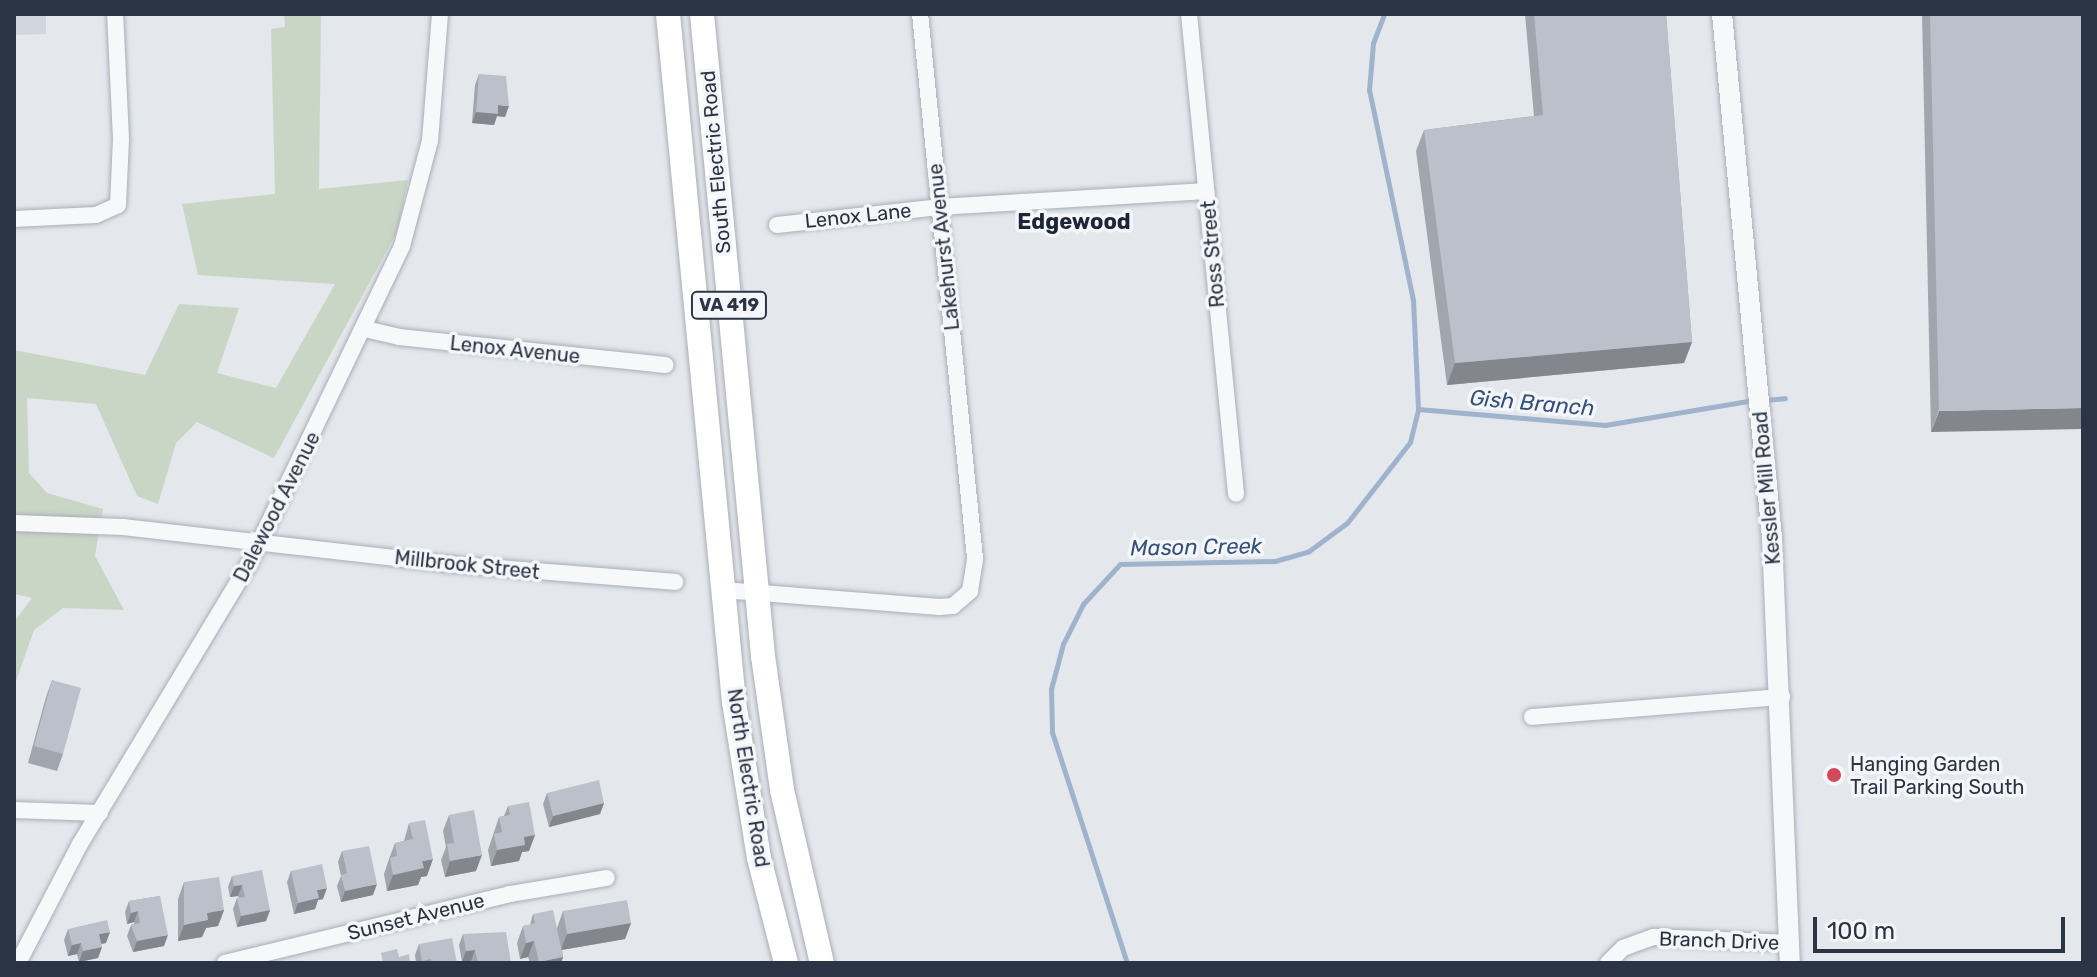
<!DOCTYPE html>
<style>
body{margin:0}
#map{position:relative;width:2097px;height:977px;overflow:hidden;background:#e4e7ec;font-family:Rubik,sans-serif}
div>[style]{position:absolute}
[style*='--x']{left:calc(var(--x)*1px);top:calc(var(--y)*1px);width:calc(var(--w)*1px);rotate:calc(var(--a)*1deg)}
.built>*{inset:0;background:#d2d6de}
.green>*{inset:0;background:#c9d6c5}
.stream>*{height:5px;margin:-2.5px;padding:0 2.5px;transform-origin:2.5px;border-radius:2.5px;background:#9fb4cc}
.roads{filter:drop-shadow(0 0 2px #a9aeb7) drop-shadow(0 0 2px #a9aeb7)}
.minor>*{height:16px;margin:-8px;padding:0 8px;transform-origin:8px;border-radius:8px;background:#f7f8fa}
.tertiary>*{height:20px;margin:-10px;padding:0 10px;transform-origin:10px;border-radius:10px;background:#f7f8fa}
.primary>*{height:24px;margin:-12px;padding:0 12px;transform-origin:12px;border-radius:12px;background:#fff}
.wall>*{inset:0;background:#a1a5ae}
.shaded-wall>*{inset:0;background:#83868d}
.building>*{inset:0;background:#bbc0ca}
.dots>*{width:22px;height:22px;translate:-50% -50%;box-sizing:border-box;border:4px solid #f4f6f9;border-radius:50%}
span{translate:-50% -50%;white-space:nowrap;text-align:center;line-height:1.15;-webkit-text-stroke:7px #f4f6f9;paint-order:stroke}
.shield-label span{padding:2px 6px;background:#f4f6f9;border:2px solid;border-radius:6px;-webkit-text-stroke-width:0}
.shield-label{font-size:18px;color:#2b3445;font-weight:700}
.street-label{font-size:20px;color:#2b3445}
.poi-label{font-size:20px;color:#2b3445}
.left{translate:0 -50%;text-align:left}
.neighbourhood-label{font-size:22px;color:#1d2536;font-weight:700}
.water-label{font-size:22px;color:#34527a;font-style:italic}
.frame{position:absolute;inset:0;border:16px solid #2b3445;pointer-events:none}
.scale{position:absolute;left:1813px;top:917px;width:252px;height:36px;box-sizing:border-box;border:4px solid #2b3445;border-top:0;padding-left:10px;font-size:24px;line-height:28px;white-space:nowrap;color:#2b3445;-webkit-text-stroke:6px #f4f6f9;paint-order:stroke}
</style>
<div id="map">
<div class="built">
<div style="clip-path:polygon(14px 14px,46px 14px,46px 34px,14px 35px)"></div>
</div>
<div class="green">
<div style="clip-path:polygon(284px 14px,321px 14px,319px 189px,408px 180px,397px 232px,274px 458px,197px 422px,176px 443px,158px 504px,137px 496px,96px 404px,27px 398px,29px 473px,47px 493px,103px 509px,95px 556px,124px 610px,63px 608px,34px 630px,14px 687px,14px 622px,32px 598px,14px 594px,14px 350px,145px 375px,179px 304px,239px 308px,217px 373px,276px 388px,335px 284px,198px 275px,182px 204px,275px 194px,271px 29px,285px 27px)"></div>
</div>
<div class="stream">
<div style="--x:1764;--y:400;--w:21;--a:-5"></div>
<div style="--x:1418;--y:409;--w:188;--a:4.9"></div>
<div style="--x:1605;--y:425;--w:151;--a:-9.5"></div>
<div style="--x:1127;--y:963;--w:243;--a:-108"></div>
<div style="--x:1052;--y:732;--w:43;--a:-91.3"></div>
<div style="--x:1051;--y:689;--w:47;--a:-75.1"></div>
<div style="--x:1063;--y:644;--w:45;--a:-63.4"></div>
<div style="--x:1083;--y:604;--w:54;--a:-47.2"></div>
<div style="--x:1120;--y:564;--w:155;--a:-1.1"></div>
<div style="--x:1275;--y:561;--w:35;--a:-16"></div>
<div style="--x:1309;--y:551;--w:47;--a:-36.4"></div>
<div style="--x:1347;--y:523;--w:103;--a:-52.1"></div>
<div style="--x:1410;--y:442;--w:34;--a:-76"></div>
<div style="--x:1418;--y:409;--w:109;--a:-92.6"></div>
<div style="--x:1413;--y:300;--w:215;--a:-101.8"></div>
<div style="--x:1369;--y:90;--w:47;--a:-85.1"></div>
<div style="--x:1373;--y:43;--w:31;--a:-69"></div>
</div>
<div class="roads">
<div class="minor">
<div style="--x:1189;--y:14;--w:482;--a:84.4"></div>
<div style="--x:14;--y:219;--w:82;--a:-2.8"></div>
<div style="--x:96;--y:215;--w:24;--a:-24"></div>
<div style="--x:118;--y:205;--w:66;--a:-87.4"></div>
<div style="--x:121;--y:139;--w:125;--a:-92.7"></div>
<div style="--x:777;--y:225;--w:163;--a:-6.3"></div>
<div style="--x:939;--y:207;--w:268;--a:-3.4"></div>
<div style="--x:365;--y:329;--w:35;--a:13"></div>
<div style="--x:399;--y:337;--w:268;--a:6"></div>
<div style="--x:14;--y:523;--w:109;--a:2.1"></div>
<div style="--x:123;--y:527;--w:326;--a:6.5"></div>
<div style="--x:447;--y:564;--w:229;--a:4.5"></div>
<div style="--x:723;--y:590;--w:217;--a:4.5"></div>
<div style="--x:939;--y:607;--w:14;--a:-4"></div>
<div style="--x:953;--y:606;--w:23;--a:-41"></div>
<div style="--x:970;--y:591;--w:33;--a:-81"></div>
<div style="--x:975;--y:558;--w:547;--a:-95.77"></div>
<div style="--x:1532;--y:717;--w:251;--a:-4.6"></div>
<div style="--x:14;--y:810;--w:86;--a:2"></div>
<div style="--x:18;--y:963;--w:134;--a:-62.5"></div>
<div style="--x:80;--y:844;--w:329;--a:-58.9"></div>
<div style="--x:250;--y:562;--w:351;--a:-64.3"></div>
<div style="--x:402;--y:246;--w:109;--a:-75.1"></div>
<div style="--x:430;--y:141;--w:127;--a:-85.5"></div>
<div style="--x:225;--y:963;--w:293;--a:-13.6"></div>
<div style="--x:510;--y:894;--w:98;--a:-9.4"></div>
<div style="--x:1608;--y:963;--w:21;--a:-45"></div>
<div style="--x:1623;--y:948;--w:33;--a:-20"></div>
<div style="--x:1654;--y:937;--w:136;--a:2.5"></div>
</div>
<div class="tertiary">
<div style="--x:1722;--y:14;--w:526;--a:84.55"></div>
<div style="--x:1772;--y:538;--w:425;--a:87.6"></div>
</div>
<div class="primary">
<div style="--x:668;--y:14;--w:691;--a:84.52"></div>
<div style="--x:734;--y:702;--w:158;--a:80.9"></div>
<div style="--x:759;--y:858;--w:108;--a:75.6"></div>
<div style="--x:702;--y:14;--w:645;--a:84.57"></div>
<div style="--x:763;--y:656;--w:135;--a:81.9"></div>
<div style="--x:782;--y:790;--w:178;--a:77"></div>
</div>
</div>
<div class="wall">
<div style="clip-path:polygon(1525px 14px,1666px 14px,1692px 342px,1684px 363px,1447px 385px,1416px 151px,1424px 130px,1534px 116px)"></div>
<div style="clip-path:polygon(1922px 14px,2083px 14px,1931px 432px)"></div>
<div style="clip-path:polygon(479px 74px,505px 117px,497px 116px,494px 125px,472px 123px,475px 85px)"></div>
<div style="clip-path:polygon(52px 680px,63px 754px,57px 771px,28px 763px,46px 697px)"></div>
<div style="clip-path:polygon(547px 793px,604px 803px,600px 814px,549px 827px,543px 804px)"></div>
<div style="clip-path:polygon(508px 806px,535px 835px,529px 851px,522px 852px,519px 861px,491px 866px,488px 850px,499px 817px,504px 816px)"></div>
<div style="clip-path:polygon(449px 815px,476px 871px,445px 877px,441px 860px,446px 847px,443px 831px)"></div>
<div style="clip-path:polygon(409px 823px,427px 876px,421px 877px,418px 885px,387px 891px,384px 874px,389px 859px,395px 843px,404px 841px)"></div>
<div style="clip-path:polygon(342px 851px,373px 895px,341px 902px,337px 886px,341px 876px,338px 862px)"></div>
<div style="clip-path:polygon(291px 871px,323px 899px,318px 900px,315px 909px,294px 914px,287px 882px)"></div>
<div style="clip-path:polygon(232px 876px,270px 910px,266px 921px,237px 927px,233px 909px,237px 898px,239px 898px,238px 896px,230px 897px,228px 887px)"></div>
<div style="clip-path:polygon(184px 882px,224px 910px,218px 926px,206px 928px,202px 937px,178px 941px,178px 899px)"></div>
<div style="clip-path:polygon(160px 896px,164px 946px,133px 952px,127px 936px,131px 925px,134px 924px,134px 922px,127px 924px,125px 912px,129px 901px)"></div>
<div style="clip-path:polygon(563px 911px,631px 923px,625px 939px,562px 950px,563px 957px,561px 963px,530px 963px,528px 957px,520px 959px,517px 943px,523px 926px,530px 925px,533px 914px,557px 928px)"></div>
<div style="clip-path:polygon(68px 929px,106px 943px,101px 944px,102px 947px,98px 958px,79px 962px,77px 954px,68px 956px,64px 940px)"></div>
<div style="clip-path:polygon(463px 934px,511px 963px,472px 963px,471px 961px,462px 962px,459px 945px)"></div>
<div style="clip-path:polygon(419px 944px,457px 963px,416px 963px,415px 955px)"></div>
</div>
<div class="shaded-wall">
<div style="clip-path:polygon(498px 105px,509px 106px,505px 117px,497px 116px,494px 125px,472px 123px,476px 112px)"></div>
<div style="clip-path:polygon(1692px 342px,1684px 363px,1447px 385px,1455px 363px)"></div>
<div style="clip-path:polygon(2083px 408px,2083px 429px,1931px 432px,1939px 411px)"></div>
<div style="clip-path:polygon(604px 803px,600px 814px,549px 827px,553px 816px)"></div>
<div style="clip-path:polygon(535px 835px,529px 851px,522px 852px,519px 861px,491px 866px,497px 850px,524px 837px)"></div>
<div style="clip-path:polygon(482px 855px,476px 871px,445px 877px,450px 861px)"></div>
<div style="clip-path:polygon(433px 859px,427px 876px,421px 877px,418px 885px,387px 891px,393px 875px,422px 861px)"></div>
<div style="clip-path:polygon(377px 884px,373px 895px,341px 902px,345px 891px)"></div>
<div style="clip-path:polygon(242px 885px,238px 896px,230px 897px,234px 886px)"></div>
<div style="clip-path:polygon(327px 888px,323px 899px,318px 900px,315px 909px,294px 914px,298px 903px,317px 890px)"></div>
<div style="clip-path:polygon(224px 910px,218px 926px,206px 928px,202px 937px,178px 941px,184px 925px,207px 913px)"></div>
<div style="clip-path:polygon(270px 910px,266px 921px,237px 927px,241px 916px)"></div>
<div style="clip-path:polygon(138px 911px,134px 922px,127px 924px,131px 913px)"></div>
<div style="clip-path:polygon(631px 923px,625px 939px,561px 950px,567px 934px)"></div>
<div style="clip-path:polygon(110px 932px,106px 943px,95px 945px,99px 934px)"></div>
<div style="clip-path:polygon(168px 935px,164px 946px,133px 952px,137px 941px)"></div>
<div style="clip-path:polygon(534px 941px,528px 957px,520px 959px,526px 943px)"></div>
<div style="clip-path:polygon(81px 943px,77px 954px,68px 956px,72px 945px)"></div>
<div style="clip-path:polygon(102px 947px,98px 958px,79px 962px,83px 951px)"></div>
<div style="clip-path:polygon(475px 950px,471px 961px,462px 962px,466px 951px)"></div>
<div style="clip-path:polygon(563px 957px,561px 963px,539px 963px,539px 962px)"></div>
</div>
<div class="building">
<div style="clip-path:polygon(1534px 14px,1666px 14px,1692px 342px,1455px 363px,1424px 130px,1543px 115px)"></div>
<div style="clip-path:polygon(1930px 14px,2083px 14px,2083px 408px,1939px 411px)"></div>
<div style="clip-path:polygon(479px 74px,506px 76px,509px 106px,498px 105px,498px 114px,476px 112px)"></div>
<div style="clip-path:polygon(52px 680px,81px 688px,63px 754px,34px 746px)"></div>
<div style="clip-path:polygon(599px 780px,604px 803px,553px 816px,547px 793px)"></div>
<div style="clip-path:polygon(529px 802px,535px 835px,524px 837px,525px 845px,497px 850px,494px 834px,502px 832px,499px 817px,510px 815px,508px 806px)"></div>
<div style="clip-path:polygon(474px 810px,482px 855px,450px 861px,447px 844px,454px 843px,449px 815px)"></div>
<div style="clip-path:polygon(425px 820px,433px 859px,422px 861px,424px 868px,393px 875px,390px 858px,397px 856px,395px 843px,413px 839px,409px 823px)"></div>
<div style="clip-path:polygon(369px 846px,377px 884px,345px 891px,341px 875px,347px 873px,342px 851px)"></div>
<div style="clip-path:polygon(322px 864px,327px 888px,317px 890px,319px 898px,298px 903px,291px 871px)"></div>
<div style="clip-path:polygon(262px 870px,270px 910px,241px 916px,237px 898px,245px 897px,242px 885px,234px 886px,232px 876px)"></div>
<div style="clip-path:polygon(219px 877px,224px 910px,207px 913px,208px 920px,184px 925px,184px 882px)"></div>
<div style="clip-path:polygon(160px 896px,168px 935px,137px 941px,131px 925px,140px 923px,138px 911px,131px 913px,129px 901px)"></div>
<div style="clip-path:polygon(627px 900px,631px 923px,567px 934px,563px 911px)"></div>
<div style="clip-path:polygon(553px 910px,563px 957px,539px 962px,534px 941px,526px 943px,523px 926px,535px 923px,533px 914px)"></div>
<div style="clip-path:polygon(107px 920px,110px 932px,99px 934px,102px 947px,83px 951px,81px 943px,72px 945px,68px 929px)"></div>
<div style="clip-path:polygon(506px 932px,511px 963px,478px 963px,475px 950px,466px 951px,463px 934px)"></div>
<div style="clip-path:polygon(452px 938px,457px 963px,431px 963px,431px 959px,422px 961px,419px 944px)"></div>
<div style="clip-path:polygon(397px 949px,399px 957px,409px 954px,410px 963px,377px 963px,383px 962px,381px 953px)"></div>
</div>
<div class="dots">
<div style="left:1834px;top:775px;background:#d1495b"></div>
</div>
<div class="shield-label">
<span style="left:729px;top:305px">VA 419</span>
</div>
<div class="street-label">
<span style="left:716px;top:162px;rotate:-95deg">South Electric Road</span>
<span style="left:858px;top:216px;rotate:-6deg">Lenox Lane</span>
<span style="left:944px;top:247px;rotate:-96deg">Lakehurst Avenue</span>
<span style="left:1213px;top:254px;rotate:-95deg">Ross Street</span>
<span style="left:515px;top:350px;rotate:6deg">Lenox Avenue</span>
<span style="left:1767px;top:488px;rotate:-95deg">Kessler Mill Road</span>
<span style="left:277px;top:507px;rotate:-63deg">Dalewood Avenue</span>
<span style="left:467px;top:565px;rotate:6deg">Millbrook Street</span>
<span style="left:748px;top:778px;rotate:81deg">North Electric Road</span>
<span style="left:416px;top:917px;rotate:-14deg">Sunset Avenue</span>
<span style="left:1719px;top:941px;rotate:2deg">Branch Drive</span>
</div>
<div class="poi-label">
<span class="left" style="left:1850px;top:776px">Hanging Garden<br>Trail Parking South</span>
</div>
<div class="neighbourhood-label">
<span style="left:1074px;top:222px">Edgewood</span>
</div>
<div class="water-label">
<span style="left:1532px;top:403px;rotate:5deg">Gish Branch</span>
<span style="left:1196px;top:547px;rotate:-1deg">Mason Creek</span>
</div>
<div class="frame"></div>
<div class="scale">100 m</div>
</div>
